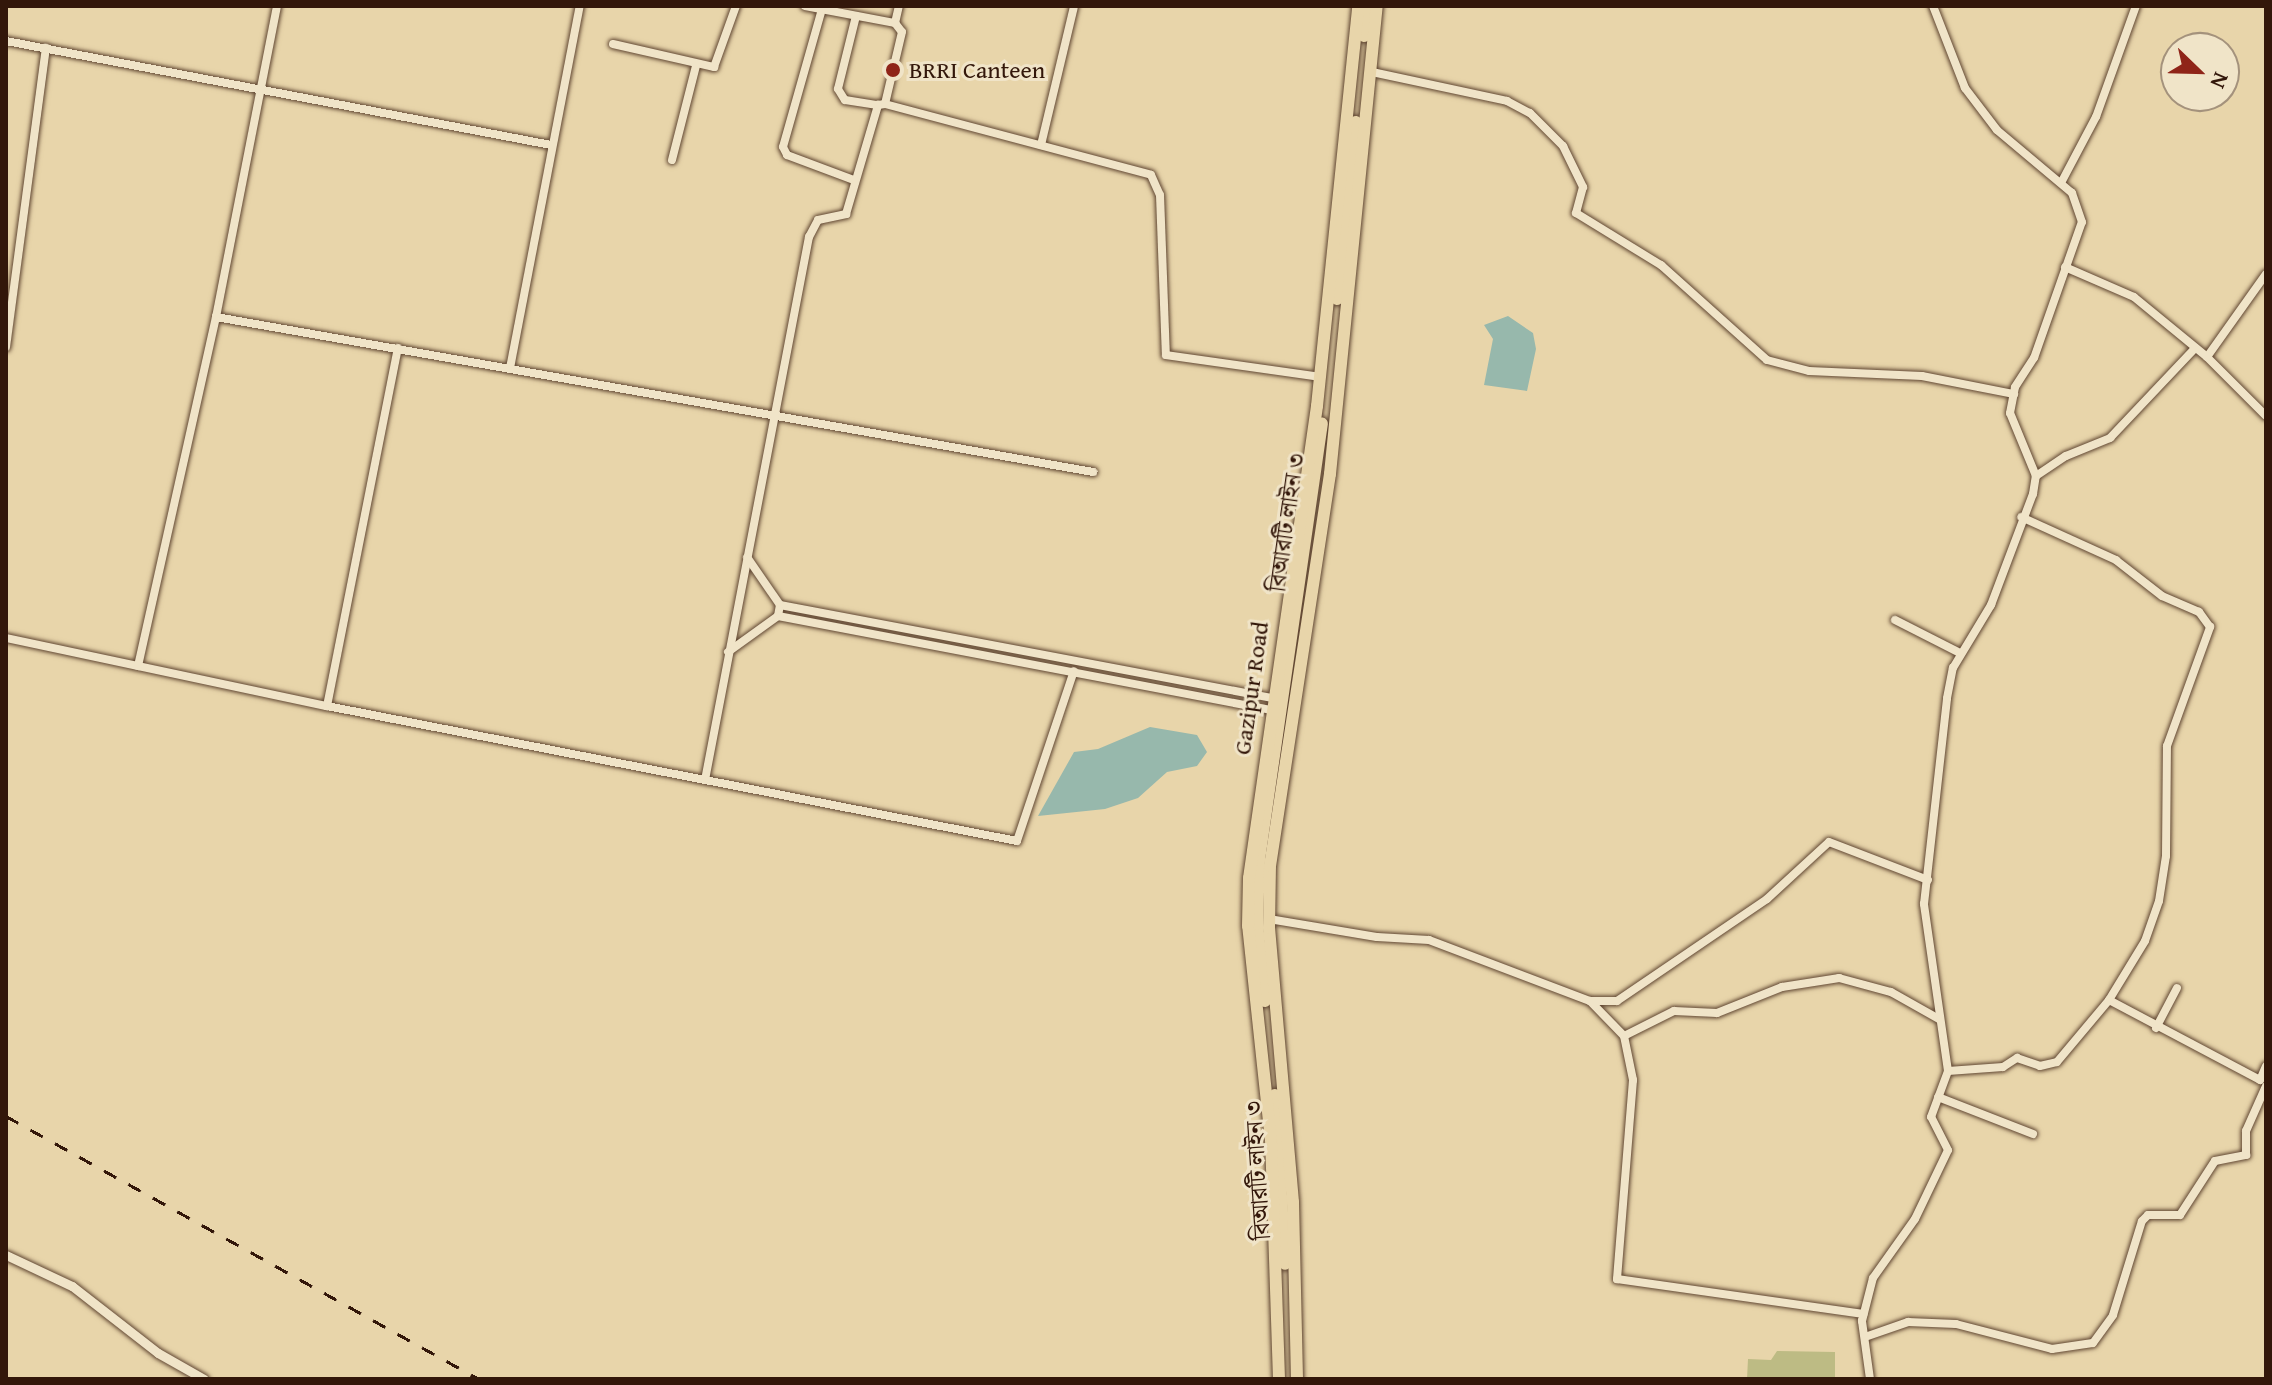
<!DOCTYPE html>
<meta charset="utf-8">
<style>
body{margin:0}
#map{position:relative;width:2272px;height:1385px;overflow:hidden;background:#e8d5aa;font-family:"Gentium Book Plus","Noto Serif Bengali",serif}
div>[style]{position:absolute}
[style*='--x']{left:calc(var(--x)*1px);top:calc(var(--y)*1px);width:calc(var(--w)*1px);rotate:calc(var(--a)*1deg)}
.green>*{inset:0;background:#bdbb84}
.water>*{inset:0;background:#97b8ac}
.roads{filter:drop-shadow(0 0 2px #604632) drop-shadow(0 0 2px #604632)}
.minor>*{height:8px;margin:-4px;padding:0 4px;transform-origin:4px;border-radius:4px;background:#f0e4c8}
.tertiary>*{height:9px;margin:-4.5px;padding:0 4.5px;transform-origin:4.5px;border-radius:4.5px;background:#f0e4c8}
.primary>*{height:12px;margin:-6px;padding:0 6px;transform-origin:6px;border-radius:6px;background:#e8d5aa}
.rail>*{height:3px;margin-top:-1.5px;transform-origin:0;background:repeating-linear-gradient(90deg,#33170a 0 14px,transparent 0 28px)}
.dots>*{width:22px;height:22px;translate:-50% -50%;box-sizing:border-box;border:4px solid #f0e4c8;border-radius:50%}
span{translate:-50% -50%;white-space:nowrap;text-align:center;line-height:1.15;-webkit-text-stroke:6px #f0e4c8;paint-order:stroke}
.poi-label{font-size:24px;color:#33170a}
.left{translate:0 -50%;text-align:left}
.street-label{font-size:24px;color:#33170a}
.frame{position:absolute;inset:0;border:8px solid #33170a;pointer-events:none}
.north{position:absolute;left:2160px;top:32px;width:80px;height:80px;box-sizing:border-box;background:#f0e4c8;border:2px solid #a4927c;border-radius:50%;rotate:113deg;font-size:22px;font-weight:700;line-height:32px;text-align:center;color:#33170a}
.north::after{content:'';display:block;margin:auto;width:28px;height:36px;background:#8f2418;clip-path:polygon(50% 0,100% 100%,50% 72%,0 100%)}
</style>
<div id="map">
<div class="green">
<div style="clip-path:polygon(1777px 1351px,1835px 1352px,1835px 1379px,1747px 1379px,1748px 1359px,1771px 1360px)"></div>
</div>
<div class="water">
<div style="clip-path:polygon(1508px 316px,1533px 333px,1536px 349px,1527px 391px,1484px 385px,1493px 339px,1484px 325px)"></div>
<div style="clip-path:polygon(1150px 727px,1197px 735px,1207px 752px,1197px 766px,1167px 772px,1138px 798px,1105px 809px,1038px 816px,1074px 752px,1098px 749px)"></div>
</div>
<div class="roads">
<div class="minor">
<div style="--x:805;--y:6;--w:92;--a:10.7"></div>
<div style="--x:895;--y:23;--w:11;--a:52"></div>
<div style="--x:902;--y:32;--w:74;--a:103.3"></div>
<div style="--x:885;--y:104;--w:275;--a:14.9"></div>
<div style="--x:1151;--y:175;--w:22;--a:66"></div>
<div style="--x:1160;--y:195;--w:160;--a:87.9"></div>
<div style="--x:1166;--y:355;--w:156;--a:8.1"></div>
<div style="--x:822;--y:9;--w:143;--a:105.8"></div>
<div style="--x:783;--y:147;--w:9;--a:63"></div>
<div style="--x:787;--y:155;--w:72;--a:20.5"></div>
<div style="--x:856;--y:16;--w:75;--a:103.9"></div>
<div style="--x:838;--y:89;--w:13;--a:58"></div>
<div style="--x:845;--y:100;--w:33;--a:9"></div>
<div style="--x:895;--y:23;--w:17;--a:-77"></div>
<div style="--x:6;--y:41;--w:555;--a:10.8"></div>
<div style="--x:613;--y:44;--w:104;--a:12.8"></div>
<div style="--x:714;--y:67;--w:65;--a:-70.2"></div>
<div style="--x:1372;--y:72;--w:138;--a:12.1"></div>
<div style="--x:1507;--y:101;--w:26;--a:28"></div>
<div style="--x:1530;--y:113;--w:47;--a:45"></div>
<div style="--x:1563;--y:146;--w:46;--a:64"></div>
<div style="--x:1583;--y:187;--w:27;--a:105"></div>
<div style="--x:1576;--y:213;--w:100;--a:31.5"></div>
<div style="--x:1661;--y:265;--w:142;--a:41.9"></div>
<div style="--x:1767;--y:360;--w:43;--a:14.7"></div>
<div style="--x:1809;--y:371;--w:113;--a:2.5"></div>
<div style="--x:1922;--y:376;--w:94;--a:11.1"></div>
<div style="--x:1041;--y:145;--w:143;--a:-76.6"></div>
<div style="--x:672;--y:160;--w:97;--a:-75.7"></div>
<div style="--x:2061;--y:183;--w:75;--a:-62.1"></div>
<div style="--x:2096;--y:117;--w:118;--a:-70.2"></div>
<div style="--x:2065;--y:267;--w:75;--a:23.5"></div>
<div style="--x:2134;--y:297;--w:94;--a:39.4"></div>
<div style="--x:2207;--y:357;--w:83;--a:45"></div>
<div style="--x:216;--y:317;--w:891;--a:10.02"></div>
<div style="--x:6;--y:347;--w:302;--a:-82.4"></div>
<div style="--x:2207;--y:357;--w:102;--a:-54.6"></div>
<div style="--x:510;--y:368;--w:369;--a:-79.1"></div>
<div style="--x:2036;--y:476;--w:36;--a:-34"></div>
<div style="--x:2066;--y:456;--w:48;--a:-22.2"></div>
<div style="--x:2110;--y:438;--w:124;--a:-46.6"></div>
<div style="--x:780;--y:605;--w:500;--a:10.7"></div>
<div style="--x:778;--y:616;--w:500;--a:10.8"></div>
<div style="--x:1895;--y:620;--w:73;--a:26.9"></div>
<div style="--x:6;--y:638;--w:328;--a:12"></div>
<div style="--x:327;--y:706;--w:365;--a:-78.8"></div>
<div style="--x:728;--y:652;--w:62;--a:-35.8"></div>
<div style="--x:778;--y:616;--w:11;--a:-80"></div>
<div style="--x:780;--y:605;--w:58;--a:-124.5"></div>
<div style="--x:138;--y:666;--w:358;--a:-77.4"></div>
<div style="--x:216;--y:317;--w:317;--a:-78.9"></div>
<div style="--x:327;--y:706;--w:703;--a:11.07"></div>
<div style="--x:1017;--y:841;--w:179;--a:-71.5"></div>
<div style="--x:705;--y:780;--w:553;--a:-79.16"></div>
<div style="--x:809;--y:237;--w:19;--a:-62"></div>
<div style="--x:818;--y:220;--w:29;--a:-12"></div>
<div style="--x:846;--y:214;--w:114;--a:-73.6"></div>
<div style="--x:878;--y:105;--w:7;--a:-8"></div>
<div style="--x:1269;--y:919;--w:109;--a:9.5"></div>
<div style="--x:1377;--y:937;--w:52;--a:3.3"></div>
<div style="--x:1429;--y:940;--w:172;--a:20.8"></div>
<div style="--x:1590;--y:1001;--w:49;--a:45.8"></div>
<div style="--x:1624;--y:1036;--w:45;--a:78.4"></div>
<div style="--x:1633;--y:1080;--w:200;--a:94.6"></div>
<div style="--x:1617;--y:1279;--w:249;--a:8.1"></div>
<div style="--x:2109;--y:1000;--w:171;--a:27.9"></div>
<div style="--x:2260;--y:1080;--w:15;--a:-67"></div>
<div style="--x:1590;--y:1001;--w:27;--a:0"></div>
<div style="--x:1617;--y:1001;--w:181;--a:-34.2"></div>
<div style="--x:1767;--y:899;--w:84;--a:-42.6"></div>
<div style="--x:1829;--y:842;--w:106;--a:21"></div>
<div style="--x:2156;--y:1028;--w:45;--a:-62.3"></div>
<div style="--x:1624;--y:1036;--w:56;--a:-26.6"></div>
<div style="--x:1674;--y:1011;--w:43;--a:2.7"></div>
<div style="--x:1717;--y:1013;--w:70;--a:-21.8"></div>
<div style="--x:1782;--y:987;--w:58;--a:-9"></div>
<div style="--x:1839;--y:978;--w:54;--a:15.1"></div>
<div style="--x:1891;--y:992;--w:55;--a:29.4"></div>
<div style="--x:1948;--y:1071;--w:55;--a:-4.2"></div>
<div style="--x:2003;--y:1067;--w:17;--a:-33"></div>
<div style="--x:2017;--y:1058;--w:24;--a:19"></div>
<div style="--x:2040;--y:1066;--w:17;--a:-13"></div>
<div style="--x:2057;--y:1062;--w:81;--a:-50"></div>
<div style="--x:2109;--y:1000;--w:69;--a:-58.6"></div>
<div style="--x:2145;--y:941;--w:42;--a:-70.7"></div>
<div style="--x:2159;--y:901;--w:46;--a:-81.2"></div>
<div style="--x:2166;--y:856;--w:110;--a:-89.5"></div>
<div style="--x:2167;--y:746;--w:127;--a:-70.1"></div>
<div style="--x:2210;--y:627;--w:19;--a:-126"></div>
<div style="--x:2199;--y:612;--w:40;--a:-156.6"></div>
<div style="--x:2162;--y:596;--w:58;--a:-142"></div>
<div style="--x:2116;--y:560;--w:104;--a:-155.6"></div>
<div style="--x:1938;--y:1097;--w:102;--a:21.3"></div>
<div style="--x:1865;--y:1337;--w:46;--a:-19.2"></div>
<div style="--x:1908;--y:1322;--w:48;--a:2.4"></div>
<div style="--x:1956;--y:1324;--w:99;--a:14.6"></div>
<div style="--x:2052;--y:1349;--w:41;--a:-8.3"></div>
<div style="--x:2093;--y:1343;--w:34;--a:-54"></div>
<div style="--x:2113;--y:1315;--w:98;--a:-72.9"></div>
<div style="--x:2142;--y:1221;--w:8;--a:-45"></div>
<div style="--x:2148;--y:1215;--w:32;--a:0"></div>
<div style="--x:2180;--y:1215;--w:64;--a:-57.1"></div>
<div style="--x:2215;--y:1161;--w:32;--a:-11"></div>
<div style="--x:2246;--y:1155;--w:24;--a:-90"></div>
<div style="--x:2246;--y:1131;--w:49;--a:-66"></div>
<div style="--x:1870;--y:1379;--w:59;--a:-97.9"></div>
<div style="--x:1862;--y:1321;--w:44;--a:-75.7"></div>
<div style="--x:1873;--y:1278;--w:72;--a:-54.6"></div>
<div style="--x:1915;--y:1219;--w:76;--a:-64.4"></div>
<div style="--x:1948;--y:1150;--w:37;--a:-117"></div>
<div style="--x:1931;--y:1117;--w:49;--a:-69.7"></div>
<div style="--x:1948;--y:1071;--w:169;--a:-98.2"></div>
<div style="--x:1924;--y:904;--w:207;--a:-83.6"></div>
<div style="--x:1947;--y:698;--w:31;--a:-79"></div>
<div style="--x:1953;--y:668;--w:74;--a:-58.9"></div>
<div style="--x:1991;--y:605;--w:119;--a:-69.3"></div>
<div style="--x:2033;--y:494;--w:18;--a:-81"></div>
<div style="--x:2036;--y:476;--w:68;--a:-112.4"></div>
<div style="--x:2010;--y:413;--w:26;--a:-79"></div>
<div style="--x:2015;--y:387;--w:35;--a:-57"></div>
<div style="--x:2034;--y:358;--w:144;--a:-70.6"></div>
<div style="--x:2082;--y:222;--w:31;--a:-109"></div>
<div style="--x:2072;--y:193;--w:98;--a:-140"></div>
<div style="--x:1997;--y:130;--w:53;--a:-127.3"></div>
<div style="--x:1965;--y:88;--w:88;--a:-111.3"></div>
</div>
<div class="tertiary">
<div style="--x:6;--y:1255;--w:73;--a:25.2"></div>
<div style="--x:72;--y:1286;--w:109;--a:37.9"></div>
<div style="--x:158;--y:1353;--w:53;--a:29.5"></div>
</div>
<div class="primary">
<div style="--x:1364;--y:36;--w:30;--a:-84"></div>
<div style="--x:1337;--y:299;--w:178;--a:-83.9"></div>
<div style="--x:1265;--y:1001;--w:77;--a:-95.9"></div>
<div style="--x:1257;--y:924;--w:64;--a:-88.2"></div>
<div style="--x:1259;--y:860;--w:441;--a:-81.8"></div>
<div style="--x:1275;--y:1095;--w:169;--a:86.6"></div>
<div style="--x:1279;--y:1379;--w:239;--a:-91.9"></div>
<div style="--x:1271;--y:1140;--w:215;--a:-96.1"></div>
<div style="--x:1248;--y:926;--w:48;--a:-88.8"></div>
<div style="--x:1249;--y:878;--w:477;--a:-81.8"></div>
<div style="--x:1317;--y:406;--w:402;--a:-84.1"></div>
<div style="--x:1297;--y:1379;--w:177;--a:-91.3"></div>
<div style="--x:1293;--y:1202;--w:275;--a:-95"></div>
<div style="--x:1269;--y:928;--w:62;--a:-89.1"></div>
<div style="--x:1270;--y:866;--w:397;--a:-81.3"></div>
<div style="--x:1330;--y:474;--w:470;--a:-84.3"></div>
</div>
</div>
<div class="rail">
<div style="--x:6;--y:1116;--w:541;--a:29.08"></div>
</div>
<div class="dots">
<div style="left:893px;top:70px;background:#8f2418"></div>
</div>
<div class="poi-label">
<span class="left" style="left:909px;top:70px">BRRI Canteen</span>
</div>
<div class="street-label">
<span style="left:1286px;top:522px;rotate:-82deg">বিআরটি লাইন ৩</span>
<span style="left:1251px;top:688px;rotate:-82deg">Gazipur Road</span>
<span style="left:1257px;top:1170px;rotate:-94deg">বিআরটি লাইন ৩</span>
</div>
<div class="frame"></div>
<div class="north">N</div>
</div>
